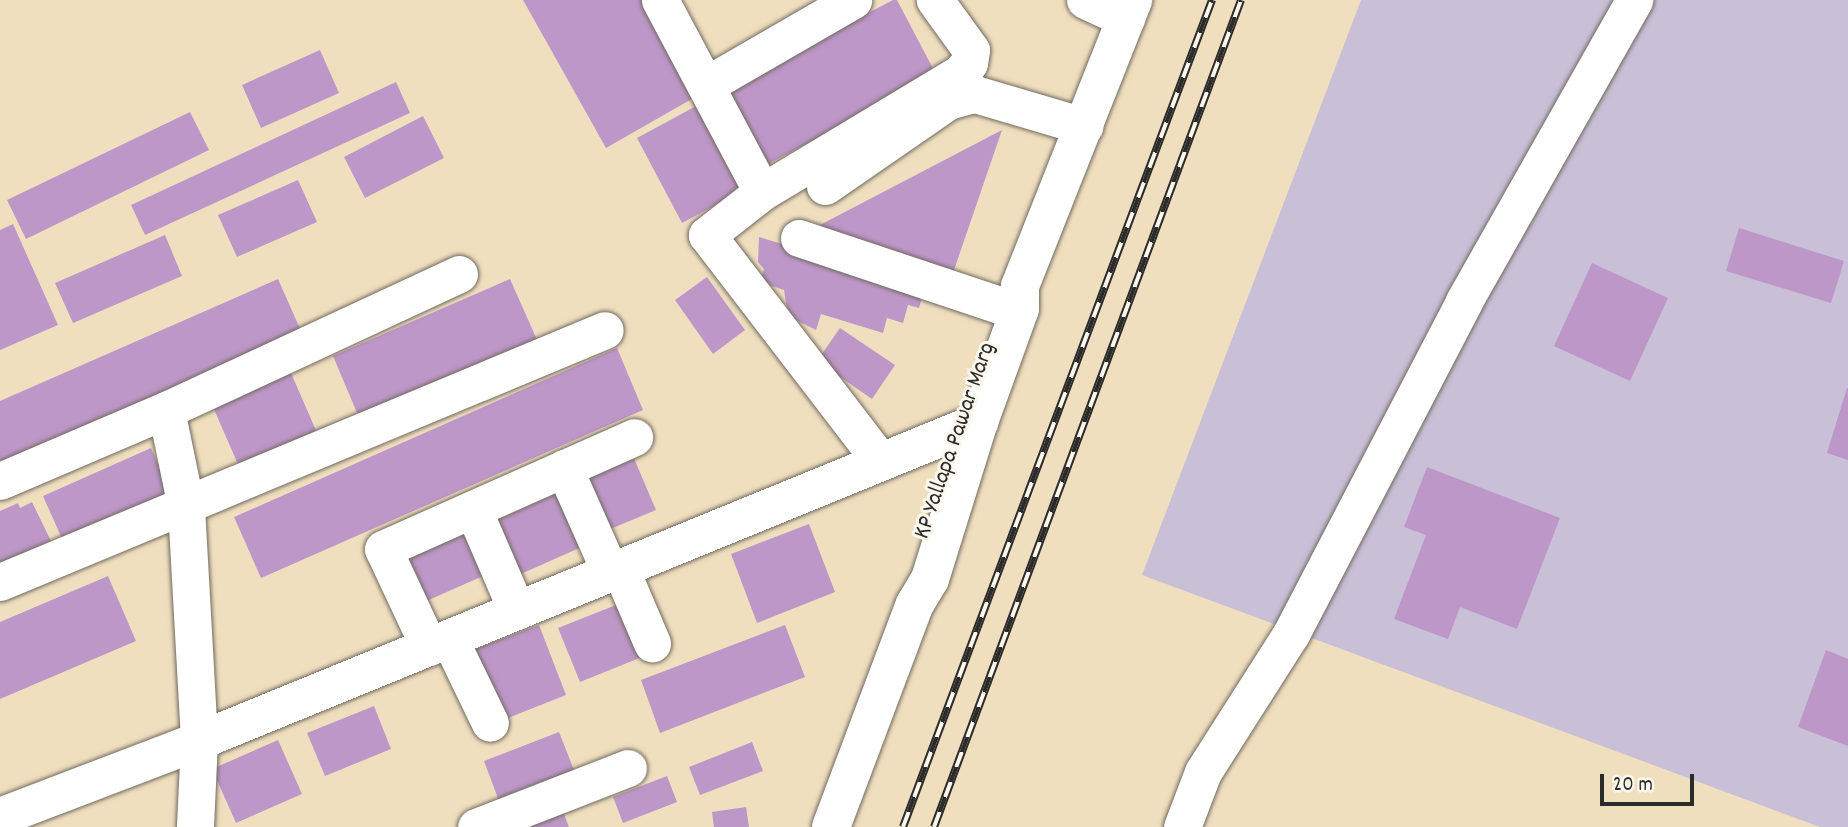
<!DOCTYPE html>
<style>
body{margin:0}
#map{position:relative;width:1848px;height:827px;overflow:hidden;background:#f0dfbf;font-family:Dekko,sans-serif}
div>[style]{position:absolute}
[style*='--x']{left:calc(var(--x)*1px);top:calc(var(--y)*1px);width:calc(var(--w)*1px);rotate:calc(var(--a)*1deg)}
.industrial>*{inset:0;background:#c9bfd7}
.building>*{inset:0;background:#be97c9}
.roads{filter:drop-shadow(0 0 2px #706a5f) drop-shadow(0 0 2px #706a5f)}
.street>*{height:37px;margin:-18.5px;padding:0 18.5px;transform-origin:18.5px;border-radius:18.5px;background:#fff}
.secondary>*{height:38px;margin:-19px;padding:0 19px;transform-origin:19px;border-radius:19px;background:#fff}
.rail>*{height:8px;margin-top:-4px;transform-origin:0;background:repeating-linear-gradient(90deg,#fbf7ec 0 16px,#2b2b2b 0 32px);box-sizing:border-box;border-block:2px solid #2b2b2b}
span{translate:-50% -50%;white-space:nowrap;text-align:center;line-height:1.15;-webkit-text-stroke:6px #fbf7ec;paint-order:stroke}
.street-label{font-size:24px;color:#2b2b2b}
.scale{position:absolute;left:1600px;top:774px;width:94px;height:32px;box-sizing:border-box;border:4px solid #2b2b2b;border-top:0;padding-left:9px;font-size:21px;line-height:24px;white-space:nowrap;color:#2b2b2b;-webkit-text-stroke:5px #fbf7ec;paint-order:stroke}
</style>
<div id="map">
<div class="industrial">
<div style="clip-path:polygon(1361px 0,1848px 0,1848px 827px,1820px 827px,1142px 575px)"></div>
</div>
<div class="building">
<div style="clip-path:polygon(523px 0,643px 0,697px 96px,606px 148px)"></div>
<div style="clip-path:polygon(893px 0,897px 0,937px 76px,762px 167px,722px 89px)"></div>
<div style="clip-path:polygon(320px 50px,339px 93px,261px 128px,242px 85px)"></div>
<div style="clip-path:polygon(396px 82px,410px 113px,145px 235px,131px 205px)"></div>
<div style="clip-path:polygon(698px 105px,744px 190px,682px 223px,637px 138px)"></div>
<div style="clip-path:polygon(190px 112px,209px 150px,26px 239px,7px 200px)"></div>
<div style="clip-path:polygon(423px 116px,444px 158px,365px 198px,344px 157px)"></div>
<div style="clip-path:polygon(1002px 130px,953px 273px,818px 226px)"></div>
<div style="clip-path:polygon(298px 180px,317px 222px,237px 257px,218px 215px)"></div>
<div style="clip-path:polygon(13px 224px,58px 325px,0 350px,0 230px)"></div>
<div style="clip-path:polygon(1739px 228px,1844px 261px,1831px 303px,1726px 271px)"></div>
<div style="clip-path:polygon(165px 235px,182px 276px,73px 323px,55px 283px)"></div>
<div style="clip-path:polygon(759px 237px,925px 286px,919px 308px,908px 305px,903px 323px,887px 318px,883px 333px,821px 314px,816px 330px,788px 316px,784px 290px,760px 282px,764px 269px,758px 262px)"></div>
<div style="clip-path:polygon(1592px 263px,1668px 298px,1630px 381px,1554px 346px)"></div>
<div style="clip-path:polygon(707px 277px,745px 330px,713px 354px,675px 300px)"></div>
<div style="clip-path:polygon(278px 279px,305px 340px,0 474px,0 401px)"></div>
<div style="clip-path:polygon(510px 279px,538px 342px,360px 420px,333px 356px)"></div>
<div style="clip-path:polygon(840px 328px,895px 365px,872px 399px,817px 361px)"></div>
<div style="clip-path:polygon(617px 348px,643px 410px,261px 578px,234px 517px)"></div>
<div style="clip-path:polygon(291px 373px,318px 435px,240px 469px,213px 407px)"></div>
<div style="clip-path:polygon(1847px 388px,1848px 388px,1848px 460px,1827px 453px)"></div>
<div style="clip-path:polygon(151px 448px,171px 493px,63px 541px,43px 496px)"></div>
<div style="clip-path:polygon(633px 456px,656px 510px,603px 532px,580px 478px)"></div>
<div style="clip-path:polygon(1427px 467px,1560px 518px,1517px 629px,1460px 607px,1448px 639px,1394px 619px,1426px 535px,1404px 527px)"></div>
<div style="clip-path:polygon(562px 491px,586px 545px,512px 578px,488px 524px)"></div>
<div style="clip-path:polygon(32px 502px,51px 541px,0 563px,0 511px,18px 503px,20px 508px)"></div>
<div style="clip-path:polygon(809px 524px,835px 592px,757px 623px,731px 554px)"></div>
<div style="clip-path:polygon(471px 525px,492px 572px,422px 603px,402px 555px)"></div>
<div style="clip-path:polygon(108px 576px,136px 641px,0 699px,0 622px)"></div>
<div style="clip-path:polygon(626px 601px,647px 655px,580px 682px,558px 628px)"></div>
<div style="clip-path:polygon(539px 625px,566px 695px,498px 722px,470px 651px)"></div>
<div style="clip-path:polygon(785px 625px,805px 677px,660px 733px,641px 680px)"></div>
<div style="clip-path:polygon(1826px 650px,1848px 659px,1848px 746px,1798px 727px)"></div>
<div style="clip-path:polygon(374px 706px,391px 749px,325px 776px,307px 733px)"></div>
<div style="clip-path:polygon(559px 732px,578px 780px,502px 809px,484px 761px)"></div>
<div style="clip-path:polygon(278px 740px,302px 794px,236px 823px,212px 769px)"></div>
<div style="clip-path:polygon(752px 742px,763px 771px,700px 795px,689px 767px)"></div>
<div style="clip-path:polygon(667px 776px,677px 802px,623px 823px,613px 797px)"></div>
<div style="clip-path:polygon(746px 807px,749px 827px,714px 827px,712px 812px)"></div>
<div style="clip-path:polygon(563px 812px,569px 827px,524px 827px)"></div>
</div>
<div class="roads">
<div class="street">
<div style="--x:660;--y:0;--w:217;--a:62"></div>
<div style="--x:762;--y:192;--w:231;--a:-31"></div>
<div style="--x:960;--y:73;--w:13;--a:-48"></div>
<div style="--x:969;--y:63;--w:13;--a:-81"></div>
<div style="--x:971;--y:50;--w:62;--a:-125.8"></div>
<div style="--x:1085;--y:0;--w:45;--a:24.9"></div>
<div style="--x:706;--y:85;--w:170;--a:-30"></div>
<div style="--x:825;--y:186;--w:150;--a:-34.6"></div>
<div style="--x:948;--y:101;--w:28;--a:-15"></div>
<div style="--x:975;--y:94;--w:114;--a:16.4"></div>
<div style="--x:762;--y:192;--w:70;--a:142"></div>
<div style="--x:707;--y:235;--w:286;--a:52.5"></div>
<div style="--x:799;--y:238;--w:214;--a:18.5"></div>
<div style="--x:166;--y:410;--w:99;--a:78.3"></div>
<div style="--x:186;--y:507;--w:234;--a:86.8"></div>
<div style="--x:199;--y:741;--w:86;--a:92.7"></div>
<div style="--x:564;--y:468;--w:114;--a:66.1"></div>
<div style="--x:0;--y:481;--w:181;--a:-23.2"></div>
<div style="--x:166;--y:410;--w:323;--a:-24.9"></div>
<div style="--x:473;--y:509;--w:111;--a:66.7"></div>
<div style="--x:620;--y:568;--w:82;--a:66.9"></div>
<div style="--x:0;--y:582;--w:655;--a:-22.61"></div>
<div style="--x:449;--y:638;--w:94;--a:64.2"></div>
<div style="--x:429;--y:647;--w:108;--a:-115.1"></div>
<div style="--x:383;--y:549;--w:275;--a:-24"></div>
<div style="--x:476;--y:827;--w:163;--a:-21.2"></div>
<div style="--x:1182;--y:827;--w:59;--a:-69.1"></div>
<div style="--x:1203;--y:772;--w:164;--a:-57.5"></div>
<div style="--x:1291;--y:634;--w:375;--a:-62.5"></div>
<div style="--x:1464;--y:301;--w:346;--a:-60.5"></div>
</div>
<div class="secondary">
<div style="--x:0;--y:817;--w:213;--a:-20.9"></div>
<div style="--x:199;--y:741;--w:843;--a:-22.24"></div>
<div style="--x:831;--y:827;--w:238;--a:-69.4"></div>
<div style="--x:915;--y:604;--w:29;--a:-59"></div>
<div style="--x:930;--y:579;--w:164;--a:-72.7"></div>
<div style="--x:979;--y:422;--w:120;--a:-70.1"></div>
<div style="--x:1020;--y:309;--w:23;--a:-90"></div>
<div style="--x:1020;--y:286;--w:308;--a:-68.4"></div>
</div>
</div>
<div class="rail">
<div style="--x:903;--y:827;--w:883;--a:-69.51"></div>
<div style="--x:934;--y:827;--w:882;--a:-69.63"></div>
</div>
<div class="street-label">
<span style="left:956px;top:441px;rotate:-71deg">KP Yallapa Pawar Marg</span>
</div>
<div class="scale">20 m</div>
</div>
